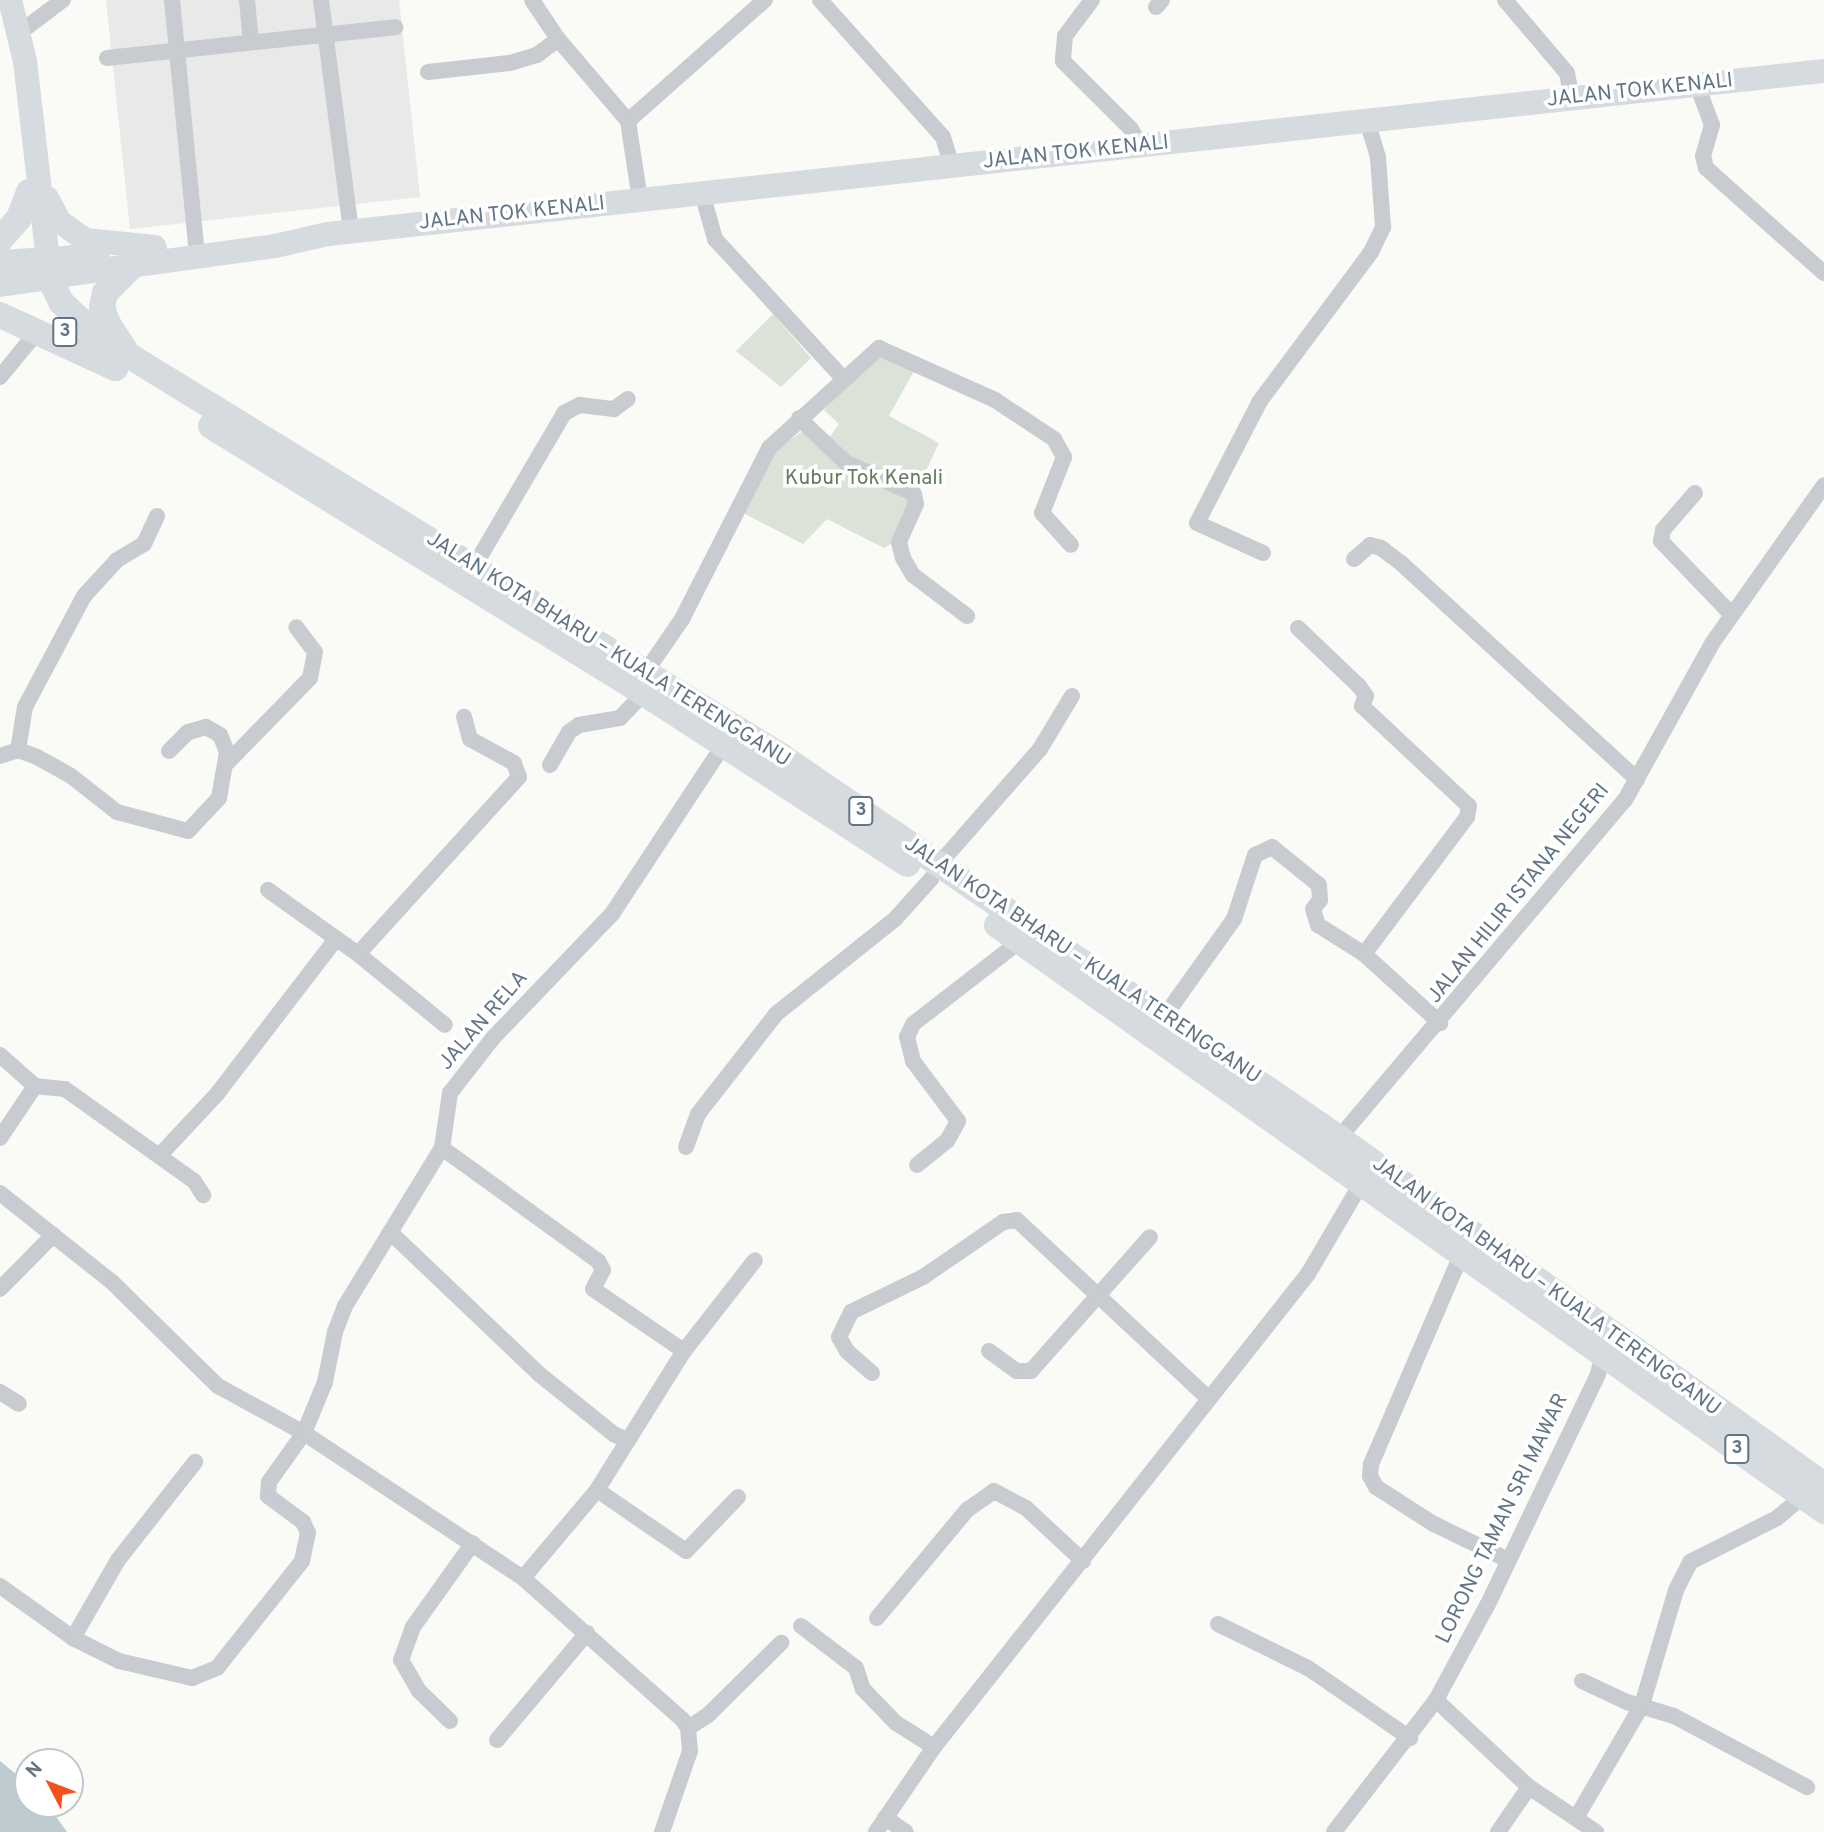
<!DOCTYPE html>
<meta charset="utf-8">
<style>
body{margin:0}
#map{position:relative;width:1824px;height:1832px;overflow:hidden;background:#fafaf7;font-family:Overpass,sans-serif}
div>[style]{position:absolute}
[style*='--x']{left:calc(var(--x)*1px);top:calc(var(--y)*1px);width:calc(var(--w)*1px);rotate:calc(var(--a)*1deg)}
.built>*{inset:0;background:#e8e9e8}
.green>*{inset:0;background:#dbe2d8}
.water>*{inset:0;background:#becbcf}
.minor>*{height:16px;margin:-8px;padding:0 8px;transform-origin:8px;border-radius:8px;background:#c8ccd0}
.primary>*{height:24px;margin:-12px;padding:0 12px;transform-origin:12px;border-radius:12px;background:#d6dbdf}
.trunk>*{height:26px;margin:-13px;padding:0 13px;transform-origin:13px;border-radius:13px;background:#d6dbdf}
span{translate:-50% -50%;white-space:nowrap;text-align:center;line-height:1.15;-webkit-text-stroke:7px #fff;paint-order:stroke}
.shield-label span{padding:2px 5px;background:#fff;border:2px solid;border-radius:5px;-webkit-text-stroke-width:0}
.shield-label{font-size:19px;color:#627586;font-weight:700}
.street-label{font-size:21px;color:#627586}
.park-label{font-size:21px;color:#667c61}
.north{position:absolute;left:14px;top:1748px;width:70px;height:70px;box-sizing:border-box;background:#fff;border:2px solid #c0c8cf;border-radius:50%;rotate:312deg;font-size:19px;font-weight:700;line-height:28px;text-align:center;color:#627586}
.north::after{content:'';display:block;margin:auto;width:24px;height:32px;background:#f5511c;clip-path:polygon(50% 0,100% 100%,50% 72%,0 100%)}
</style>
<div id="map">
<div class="built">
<div style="clip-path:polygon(106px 0,399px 0,420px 197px,130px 229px)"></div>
</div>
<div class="green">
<div style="clip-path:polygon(773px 314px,811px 358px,781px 387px,736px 351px)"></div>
<div style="clip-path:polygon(883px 356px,914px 371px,889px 416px,939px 443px,892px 543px,884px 548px,827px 519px,803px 544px,741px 512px,772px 453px,804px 430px,827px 441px,839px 424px,824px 410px,866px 364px)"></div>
</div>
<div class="water">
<div style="clip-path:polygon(0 1761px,28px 1784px,28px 1804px,47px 1804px,67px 1832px,0 1832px)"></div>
</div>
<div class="minor">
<div style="--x:172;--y:0;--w:244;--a:84.4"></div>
<div style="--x:247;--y:0;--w:42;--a:84.6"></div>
<div style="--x:321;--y:0;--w:234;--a:82.6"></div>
<div style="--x:532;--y:0;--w:47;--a:56.3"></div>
<div style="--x:558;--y:39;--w:108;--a:49.5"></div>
<div style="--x:628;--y:121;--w:80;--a:81.4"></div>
<div style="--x:820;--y:0;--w:184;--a:48.1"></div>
<div style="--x:943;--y:137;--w:30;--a:73"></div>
<div style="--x:1092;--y:0;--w:45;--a:126.9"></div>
<div style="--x:1065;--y:36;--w:25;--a:95"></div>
<div style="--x:1063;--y:61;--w:96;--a:45"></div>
<div style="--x:1131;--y:129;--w:20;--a:60"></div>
<div style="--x:1505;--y:0;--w:96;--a:49.7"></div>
<div style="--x:1567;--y:73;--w:26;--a:79"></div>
<div style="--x:1156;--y:7;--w:9;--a:-49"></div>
<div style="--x:19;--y:33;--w:55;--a:-36.9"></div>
<div style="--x:107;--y:58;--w:290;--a:-6.1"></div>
<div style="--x:428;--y:72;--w:82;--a:-6.3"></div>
<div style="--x:510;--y:63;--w:28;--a:-17"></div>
<div style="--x:537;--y:55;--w:26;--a:-37"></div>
<div style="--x:1697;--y:85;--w:43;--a:69.4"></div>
<div style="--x:1712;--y:125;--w:32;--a:106"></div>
<div style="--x:1703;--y:156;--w:12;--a:76"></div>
<div style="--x:1706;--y:168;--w:158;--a:41.7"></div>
<div style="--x:628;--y:121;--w:183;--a:-41.5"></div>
<div style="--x:702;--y:193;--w:48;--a:74.2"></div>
<div style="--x:715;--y:239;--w:189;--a:47.4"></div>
<div style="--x:0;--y:377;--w:58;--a:-50.6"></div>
<div style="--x:799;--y:418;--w:64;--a:43.7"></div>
<div style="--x:845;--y:462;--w:76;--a:24.9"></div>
<div style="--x:914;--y:494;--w:10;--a:79"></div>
<div style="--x:916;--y:504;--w:42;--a:114.1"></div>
<div style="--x:899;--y:542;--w:16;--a:76"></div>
<div style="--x:903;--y:558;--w:20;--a:60"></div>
<div style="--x:913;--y:575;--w:68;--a:37.2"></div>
<div style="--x:1695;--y:493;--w:49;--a:130.9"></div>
<div style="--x:1663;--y:530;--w:11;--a:100"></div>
<div style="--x:1661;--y:541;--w:101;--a:46.2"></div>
<div style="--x:1263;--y:553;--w:72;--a:-155.6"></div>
<div style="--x:1197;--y:523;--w:137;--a:-62.7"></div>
<div style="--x:1260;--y:401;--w:186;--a:-53.3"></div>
<div style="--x:1371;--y:252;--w:28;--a:-64"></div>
<div style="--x:1383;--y:227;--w:70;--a:-94.1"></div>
<div style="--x:1378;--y:157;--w:38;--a:-107"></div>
<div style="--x:1354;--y:559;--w:21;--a:-41"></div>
<div style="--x:1370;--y:545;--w:11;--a:15"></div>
<div style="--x:1381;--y:548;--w:26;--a:37"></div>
<div style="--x:1402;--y:564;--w:319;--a:42.5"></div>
<div style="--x:475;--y:565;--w:176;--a:-59.6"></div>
<div style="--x:564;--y:413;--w:18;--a:-27"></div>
<div style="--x:580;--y:405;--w:34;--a:7"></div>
<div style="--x:614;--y:409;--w:17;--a:-36"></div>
<div style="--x:1298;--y:628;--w:84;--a:43.6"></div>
<div style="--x:1359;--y:686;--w:12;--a:55"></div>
<div style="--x:1366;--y:696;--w:11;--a:112"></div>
<div style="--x:1362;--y:706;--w:146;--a:43.1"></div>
<div style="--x:1469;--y:806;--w:11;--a:100"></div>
<div style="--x:1467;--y:817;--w:171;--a:126.9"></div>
<div style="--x:647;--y:670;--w:62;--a:-55.5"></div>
<div style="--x:682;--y:619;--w:192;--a:-63"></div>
<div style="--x:769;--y:448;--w:149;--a:-42.3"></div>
<div style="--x:879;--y:348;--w:127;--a:24.1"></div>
<div style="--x:995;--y:400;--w:71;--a:33.5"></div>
<div style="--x:1054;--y:439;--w:21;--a:61"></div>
<div style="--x:1064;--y:457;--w:60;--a:111.4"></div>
<div style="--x:1042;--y:513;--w:43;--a:47.8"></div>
<div style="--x:18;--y:750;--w:44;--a:-80.8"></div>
<div style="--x:25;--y:707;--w:126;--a:-62"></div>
<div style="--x:84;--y:596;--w:49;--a:-47.5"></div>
<div style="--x:117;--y:560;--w:31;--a:-31"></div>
<div style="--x:144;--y:544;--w:31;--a:-65"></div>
<div style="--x:0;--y:756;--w:19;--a:-18"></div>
<div style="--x:18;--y:750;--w:20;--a:20"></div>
<div style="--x:37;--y:757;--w:39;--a:29"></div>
<div style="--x:71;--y:776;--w:58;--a:38"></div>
<div style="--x:117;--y:812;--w:73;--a:15"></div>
<div style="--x:188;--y:831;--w:45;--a:-46.8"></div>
<div style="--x:219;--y:798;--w:47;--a:-80.1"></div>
<div style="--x:227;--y:752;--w:18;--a:-112"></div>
<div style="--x:220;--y:735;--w:16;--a:-150"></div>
<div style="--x:206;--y:727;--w:19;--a:164"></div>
<div style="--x:188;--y:732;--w:27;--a:135"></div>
<div style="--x:227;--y:763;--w:119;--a:-45.7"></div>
<div style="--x:310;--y:678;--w:26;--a:-79"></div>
<div style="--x:315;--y:652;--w:31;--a:-127"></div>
<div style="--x:550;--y:765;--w:38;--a:-60"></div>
<div style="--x:569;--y:732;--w:12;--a:-35"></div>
<div style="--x:579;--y:725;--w:42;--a:-9.7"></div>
<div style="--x:620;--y:718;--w:35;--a:-46"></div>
<div style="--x:939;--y:864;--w:153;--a:-48.7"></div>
<div style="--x:1040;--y:749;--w:62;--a:-58.9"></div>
<div style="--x:268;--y:890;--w:110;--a:35.4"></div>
<div style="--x:358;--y:954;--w:112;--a:39.2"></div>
<div style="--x:358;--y:954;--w:239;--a:-47.7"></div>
<div style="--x:519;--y:777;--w:15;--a:-110"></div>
<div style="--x:514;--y:763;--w:50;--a:-151.4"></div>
<div style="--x:470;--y:739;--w:23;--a:-105"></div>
<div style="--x:1164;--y:1017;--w:120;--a:-54.5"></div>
<div style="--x:1234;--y:919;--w:67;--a:-71.8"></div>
<div style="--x:1255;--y:855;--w:19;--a:-25"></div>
<div style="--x:1272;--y:847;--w:60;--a:39"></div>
<div style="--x:1319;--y:885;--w:15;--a:86"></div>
<div style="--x:1320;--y:900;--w:11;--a:128"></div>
<div style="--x:1313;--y:909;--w:17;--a:73"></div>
<div style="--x:1318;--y:925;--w:54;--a:32.2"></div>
<div style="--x:1364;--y:954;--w:103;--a:42.2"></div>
<div style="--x:0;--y:1055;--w:47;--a:41.5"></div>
<div style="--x:0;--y:1138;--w:63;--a:-56.1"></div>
<div style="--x:35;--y:1086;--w:30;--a:6"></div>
<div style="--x:65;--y:1089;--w:158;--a:35.5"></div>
<div style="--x:194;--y:1181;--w:17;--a:57"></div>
<div style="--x:1339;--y:1138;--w:443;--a:-49.8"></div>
<div style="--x:1625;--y:800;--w:181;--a:-60.9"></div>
<div style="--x:1713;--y:642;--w:192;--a:-54.7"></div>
<div style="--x:686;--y:1147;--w:35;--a:-70"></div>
<div style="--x:698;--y:1114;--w:127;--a:-52"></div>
<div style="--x:776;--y:1014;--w:152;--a:-38.6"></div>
<div style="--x:895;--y:919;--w:54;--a:-48"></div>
<div style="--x:442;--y:1148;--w:193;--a:35.9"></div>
<div style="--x:598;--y:1261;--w:10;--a:61"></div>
<div style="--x:603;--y:1270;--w:21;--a:118"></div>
<div style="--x:593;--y:1289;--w:110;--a:34.3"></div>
<div style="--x:160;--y:1155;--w:83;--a:-46.9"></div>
<div style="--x:217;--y:1094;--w:195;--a:-52.5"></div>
<div style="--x:917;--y:1165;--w:38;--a:-39"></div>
<div style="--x:947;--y:1141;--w:23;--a:-61"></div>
<div style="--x:958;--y:1121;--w:75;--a:-126.9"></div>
<div style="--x:913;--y:1061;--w:25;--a:-104"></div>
<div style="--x:907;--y:1037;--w:14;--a:-65"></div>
<div style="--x:913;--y:1024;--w:135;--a:-37.8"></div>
<div style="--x:0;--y:1193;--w:143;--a:38.5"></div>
<div style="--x:112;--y:1282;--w:148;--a:44.5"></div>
<div style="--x:218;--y:1386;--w:98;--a:28.7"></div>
<div style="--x:304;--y:1433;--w:263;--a:33.5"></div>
<div style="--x:523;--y:1578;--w:213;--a:41.6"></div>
<div style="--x:682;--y:1719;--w:11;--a:56"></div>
<div style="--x:688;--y:1728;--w:23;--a:85"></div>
<div style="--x:690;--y:1751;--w:86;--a:109.1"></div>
<div style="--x:390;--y:1232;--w:206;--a:43.6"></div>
<div style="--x:539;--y:1374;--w:97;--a:38.8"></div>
<div style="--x:615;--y:1435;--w:14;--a:21"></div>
<div style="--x:1462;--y:1253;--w:230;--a:113.3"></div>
<div style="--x:1371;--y:1464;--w:12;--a:95"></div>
<div style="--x:1370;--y:1476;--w:13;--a:61"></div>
<div style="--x:1376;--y:1487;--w:67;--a:32.7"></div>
<div style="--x:1432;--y:1523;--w:85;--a:26"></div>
<div style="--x:0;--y:1289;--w:76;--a:-45.5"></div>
<div style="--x:989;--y:1351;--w:34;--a:36"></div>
<div style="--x:1017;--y:1371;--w:14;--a:0"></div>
<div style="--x:1031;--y:1371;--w:179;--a:-48.4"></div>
<div style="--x:872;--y:1373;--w:33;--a:-139"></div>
<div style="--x:847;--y:1351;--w:16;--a:-120"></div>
<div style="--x:839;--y:1337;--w:28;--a:-64"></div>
<div style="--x:851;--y:1312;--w:80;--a:-25.9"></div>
<div style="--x:923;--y:1277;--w:97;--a:-34.5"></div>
<div style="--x:1003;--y:1222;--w:14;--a:-8"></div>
<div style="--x:1017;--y:1220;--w:262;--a:43"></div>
<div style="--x:0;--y:1392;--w:22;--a:32"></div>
<div style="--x:597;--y:1490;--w:108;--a:34.4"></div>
<div style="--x:686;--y:1551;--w:75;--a:-46.1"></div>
<div style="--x:523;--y:1578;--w:115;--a:-49.9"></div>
<div style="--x:597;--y:1490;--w:164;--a:-58"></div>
<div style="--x:684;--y:1351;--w:115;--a:-52"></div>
<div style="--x:0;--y:1586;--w:90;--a:35.5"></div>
<div style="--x:73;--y:1638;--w:51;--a:26.6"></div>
<div style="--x:119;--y:1661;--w:75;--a:13.1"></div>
<div style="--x:192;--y:1678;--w:27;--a:-22"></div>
<div style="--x:217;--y:1668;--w:137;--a:-51.5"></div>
<div style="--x:302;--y:1561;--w:29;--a:-78"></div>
<div style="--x:308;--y:1533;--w:12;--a:-114"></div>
<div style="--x:303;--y:1522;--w:44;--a:-143.4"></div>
<div style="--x:268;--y:1496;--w:14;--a:-86"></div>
<div style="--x:269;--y:1482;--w:60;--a:-54.5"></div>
<div style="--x:304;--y:1433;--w:55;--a:-67.6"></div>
<div style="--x:325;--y:1382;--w:51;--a:-78.7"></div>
<div style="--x:335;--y:1332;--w:28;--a:-69"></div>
<div style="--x:345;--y:1306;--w:185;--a:-58.5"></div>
<div style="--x:442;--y:1148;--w:56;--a:-81.7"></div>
<div style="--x:450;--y:1093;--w:70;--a:-52"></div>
<div style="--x:493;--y:1038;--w:172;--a:-46.2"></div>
<div style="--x:612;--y:914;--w:204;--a:-56.6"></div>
<div style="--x:877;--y:1618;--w:141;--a:-50.2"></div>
<div style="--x:967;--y:1510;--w:33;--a:-35"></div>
<div style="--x:994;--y:1491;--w:36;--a:28"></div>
<div style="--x:1026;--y:1508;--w:78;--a:42.9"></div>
<div style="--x:1218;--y:1624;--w:100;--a:26.1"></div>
<div style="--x:1308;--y:1668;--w:124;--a:34.5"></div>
<div style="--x:801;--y:1626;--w:69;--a:37.4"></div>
<div style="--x:856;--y:1668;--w:22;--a:72"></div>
<div style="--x:863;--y:1689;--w:47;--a:45.9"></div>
<div style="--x:896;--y:1723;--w:45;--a:32.3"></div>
<div style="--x:73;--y:1638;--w:90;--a:-60"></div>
<div style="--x:118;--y:1560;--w:125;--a:-51.8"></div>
<div style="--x:1582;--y:1681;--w:50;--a:25"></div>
<div style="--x:1627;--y:1702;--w:49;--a:16.6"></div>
<div style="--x:1674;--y:1716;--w:151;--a:28.1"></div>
<div style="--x:1436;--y:1700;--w:127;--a:43.1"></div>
<div style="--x:1529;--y:1787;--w:81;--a:33.9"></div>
<div style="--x:450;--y:1721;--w:43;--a:-135.9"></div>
<div style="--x:419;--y:1691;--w:36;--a:-120"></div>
<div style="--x:401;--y:1660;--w:35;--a:-70"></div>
<div style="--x:413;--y:1627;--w:103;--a:-54.5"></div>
<div style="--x:688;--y:1728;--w:24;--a:-33"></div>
<div style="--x:708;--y:1715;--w:103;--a:-44.6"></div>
<div style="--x:497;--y:1740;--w:140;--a:-49.9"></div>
<div style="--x:885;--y:1818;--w:25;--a:34"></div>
<div style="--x:1576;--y:1818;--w:131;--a:-59.7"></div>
<div style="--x:1642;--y:1705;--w:120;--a:-73.5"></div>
<div style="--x:1676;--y:1590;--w:31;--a:-63"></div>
<div style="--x:1690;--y:1562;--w:97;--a:-26.8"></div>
<div style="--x:1777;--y:1518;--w:34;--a:-40"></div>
<div style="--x:876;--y:1832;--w:103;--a:-55.7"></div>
<div style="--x:934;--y:1747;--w:603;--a:-51.67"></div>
<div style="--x:1308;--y:1274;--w:107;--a:-59.6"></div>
<div style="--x:1334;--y:1832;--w:167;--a:-52.3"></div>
<div style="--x:1436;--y:1700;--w:109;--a:-61.6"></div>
<div style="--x:1488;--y:1604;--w:255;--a:-64.4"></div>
<div style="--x:1598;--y:1374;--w:21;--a:-76"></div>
<div style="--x:1498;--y:1832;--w:55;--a:-55.4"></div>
</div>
<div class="primary">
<div style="--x:10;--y:0;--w:63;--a:76.2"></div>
<div style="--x:25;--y:61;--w:200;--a:83.4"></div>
<div style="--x:48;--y:260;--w:50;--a:-6.8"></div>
<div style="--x:47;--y:198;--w:27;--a:62"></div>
<div style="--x:60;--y:222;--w:32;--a:35"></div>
<div style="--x:86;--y:240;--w:69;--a:5.8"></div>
<div style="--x:49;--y:277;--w:228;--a:-7.8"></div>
<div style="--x:275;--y:246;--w:54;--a:-12.8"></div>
<div style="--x:328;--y:234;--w:1505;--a:-6.22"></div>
</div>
<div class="trunk">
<div style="--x:0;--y:240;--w:29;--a:-49"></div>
<div style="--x:19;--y:218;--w:28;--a:-69"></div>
<div style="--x:0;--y:263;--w:48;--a:-3.6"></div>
<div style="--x:48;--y:260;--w:17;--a:87"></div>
<div style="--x:49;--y:277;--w:28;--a:64"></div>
<div style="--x:61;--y:302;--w:50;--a:43.4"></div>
<div style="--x:97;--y:336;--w:803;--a:31.55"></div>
<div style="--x:781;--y:756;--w:676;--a:34.4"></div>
<div style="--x:1339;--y:1138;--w:596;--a:35.58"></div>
<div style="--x:0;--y:284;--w:49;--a:-8.1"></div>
<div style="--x:0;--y:315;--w:127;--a:24.7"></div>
<div style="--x:125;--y:350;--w:33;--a:-123"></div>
<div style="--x:107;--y:322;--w:16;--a:-108"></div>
<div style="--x:102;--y:307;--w:14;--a:-78"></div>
<div style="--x:105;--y:293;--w:40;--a:-45"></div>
<div style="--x:211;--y:426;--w:509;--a:31.66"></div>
<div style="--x:644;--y:693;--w:314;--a:33"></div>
<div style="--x:997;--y:925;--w:1014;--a:35.32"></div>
</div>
<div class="shield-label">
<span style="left:65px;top:332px">3</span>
<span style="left:861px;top:811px">3</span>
<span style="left:1737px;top:1449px">3</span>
</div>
<div class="street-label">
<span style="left:1640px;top:91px;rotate:-6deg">JALAN TOK KENALI</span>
<span style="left:1076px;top:153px;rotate:-6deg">JALAN TOK KENALI</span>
<span style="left:512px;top:214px;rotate:-6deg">JALAN TOK KENALI</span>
<span style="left:608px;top:650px;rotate:32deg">JALAN KOTA BHARU – KUALA TERENGGANU</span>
<span style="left:1519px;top:894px;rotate:-51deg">JALAN HILIR ISTANA NEGERI</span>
<span style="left:1082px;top:961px;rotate:34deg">JALAN KOTA BHARU – KUALA TERENGGANU</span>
<span style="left:484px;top:1021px;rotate:-49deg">JALAN RELA</span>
<span style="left:1546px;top:1287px;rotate:36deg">JALAN KOTA BHARU – KUALA TERENGGANU</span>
<span style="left:1503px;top:1519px;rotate:-64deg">LORONG TAMAN SRI MAWAR</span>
</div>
<div class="park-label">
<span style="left:864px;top:479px">Kubur Tok Kenali</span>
</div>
<div class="north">N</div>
</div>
